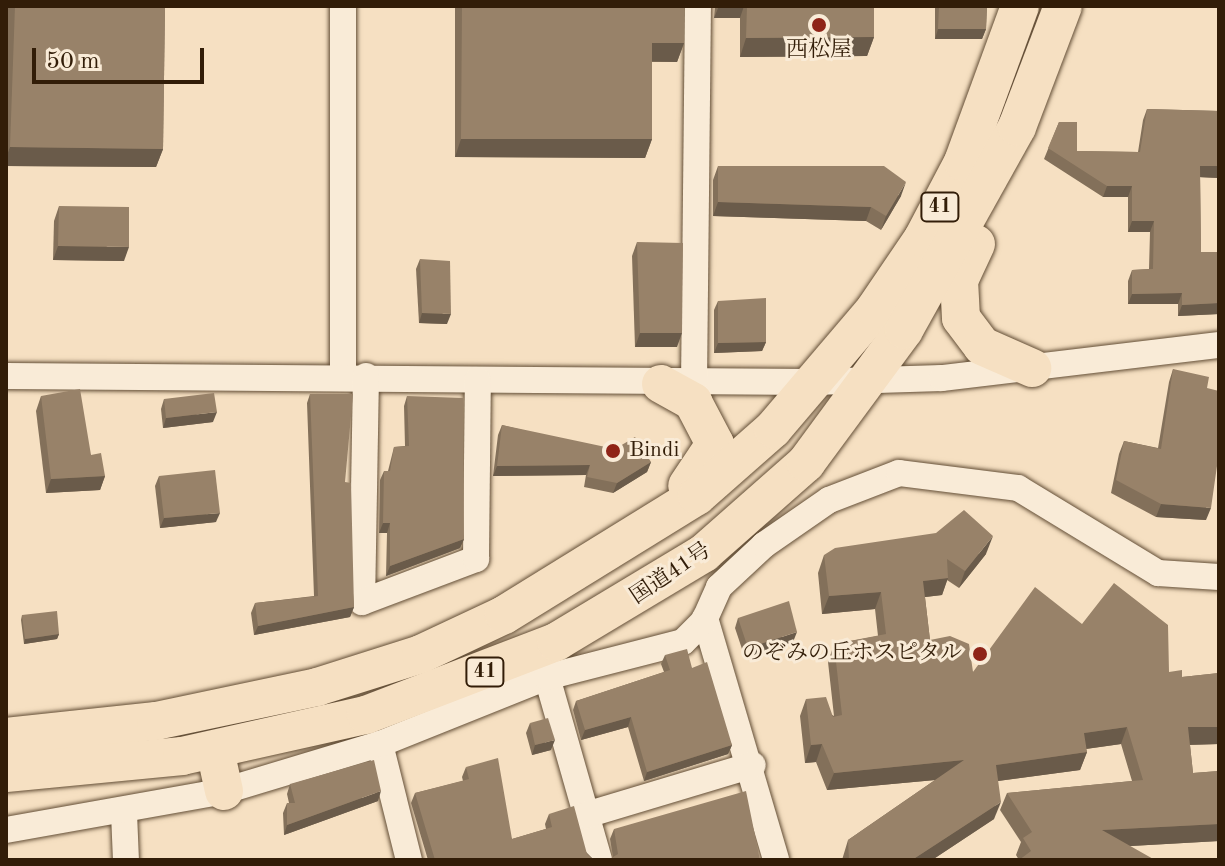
<!DOCTYPE html>
<meta charset="utf-8">
<style>
body{margin:0}
#map{position:relative;width:1225px;height:866px;overflow:hidden;background:#f6e0c2;font-family:"Old Standard TT","Noto Serif JP",serif}
div>[style]{position:absolute}
[style*='--x']{left:calc(var(--x)*1px);top:calc(var(--y)*1px);width:calc(var(--w)*1px);rotate:calc(var(--a)*1deg)}
.roads{filter:drop-shadow(0 0 2px #634e36) drop-shadow(0 0 2px #634e36)}
.minor>*{height:26px;margin:-13px;padding:0 13px;transform-origin:13px;border-radius:13px;background:#f9ebd7}
.highway>*{height:38px;margin:-19px;padding:0 19px;transform-origin:19px;border-radius:19px;background:#f6e0c2}
.wall>*{inset:0;background:#83705a}
.shaded-wall>*{inset:0;background:#6a5b4a}
.building>*{inset:0;background:#988269}
.dots>*{width:22px;height:22px;translate:-50% -50%;box-sizing:border-box;border:4px solid #f9ebd7;border-radius:50%}
span{translate:-50% -50%;white-space:nowrap;text-align:center;line-height:1.15;-webkit-text-stroke:6px #f9ebd7;paint-order:stroke}
.shield-label span{padding:2px 6px;background:#f9ebd7;border:2px solid;border-radius:6px;-webkit-text-stroke-width:0}
.shield-label{font-size:20px;color:#321d08;font-weight:700}
.poi-label{font-size:22px;color:#321d08}
.left{translate:0 -50%;text-align:left}
.right{translate:-100% -50%;text-align:right}
.street-label{font-size:22px;color:#321d08}
.frame{position:absolute;inset:0;border:8px solid #321d08;pointer-events:none}
.scale{position:absolute;left:32px;top:48px;width:172px;height:36px;box-sizing:border-box;border:4px solid #321d08;border-top:0;padding-left:10px;font-size:24px;line-height:28px;white-space:nowrap;color:#321d08;-webkit-text-stroke:6px #f9ebd7;paint-order:stroke}
</style>
<div id="map">
<div class="roads">
<div class="minor">
<div style="--x:343;--y:375;--w:369;--a:-90"></div>
<div style="--x:6;--y:376;--w:807;--a:0.43"></div>
<div style="--x:813;--y:382;--w:129;--a:-1.8"></div>
<div style="--x:942;--y:378;--w:279;--a:-6.8"></div>
<div style="--x:366;--y:376;--w:226;--a:91"></div>
<div style="--x:362;--y:602;--w:122;--a:-20.7"></div>
<div style="--x:476;--y:559;--w:179;--a:-89.4"></div>
<div style="--x:694;--y:384;--w:378;--a:-89.4"></div>
<div style="--x:705;--y:618;--w:252;--a:73.6"></div>
<div style="--x:547;--y:677;--w:190;--a:74.1"></div>
<div style="--x:380;--y:744;--w:120;--a:76"></div>
<div style="--x:124;--y:813;--w:47;--a:87.6"></div>
<div style="--x:586;--y:815;--w:174;--a:-16.7"></div>
<div style="--x:6;--y:830;--w:221;--a:-10.1"></div>
<div style="--x:224;--y:791;--w:163;--a:-16.8"></div>
<div style="--x:380;--y:744;--w:180;--a:-21.9"></div>
<div style="--x:547;--y:677;--w:140;--a:-14.4"></div>
<div style="--x:683;--y:642;--w:30;--a:-45"></div>
<div style="--x:704;--y:621;--w:37;--a:-66"></div>
<div style="--x:719;--y:587;--w:62;--a:-43"></div>
<div style="--x:764;--y:545;--w:79;--a:-34.7"></div>
<div style="--x:829;--y:500;--w:75;--a:-21.1"></div>
<div style="--x:899;--y:473;--w:120;--a:7.2"></div>
<div style="--x:1018;--y:488;--w:164;--a:31.3"></div>
<div style="--x:1158;--y:573;--w:61;--a:3.8"></div>
</div>
<div class="highway">
<div style="--x:976;--y:244;--w:40;--a:115"></div>
<div style="--x:959;--y:280;--w:38;--a:87"></div>
<div style="--x:961;--y:318;--w:35;--a:53"></div>
<div style="--x:982;--y:346;--w:55;--a:23.7"></div>
<div style="--x:661;--y:384;--w:37;--a:29"></div>
<div style="--x:693;--y:402;--w:47;--a:62.4"></div>
<div style="--x:715;--y:444;--w:50;--a:123.7"></div>
<div style="--x:6;--y:737;--w:151;--a:-6.1"></div>
<div style="--x:156;--y:721;--w:165;--a:-11.9"></div>
<div style="--x:317;--y:687;--w:109;--a:-17.6"></div>
<div style="--x:421;--y:654;--w:92;--a:-25.2"></div>
<div style="--x:504;--y:615;--w:227;--a:-31.7"></div>
<div style="--x:697;--y:496;--w:101;--a:-41.4"></div>
<div style="--x:773;--y:429;--w:157;--a:-49.6"></div>
<div style="--x:875;--y:309;--w:86;--a:-55.9"></div>
<div style="--x:923;--y:238;--w:86;--a:-62.2"></div>
<div style="--x:963;--y:162;--w:166;--a:-69.9"></div>
<div style="--x:215;--y:750;--w:42;--a:77.6"></div>
<div style="--x:6;--y:773;--w:177;--a:-5.5"></div>
<div style="--x:182;--y:756;--w:189;--a:-12.6"></div>
<div style="--x:366;--y:715;--w:204;--a:-21"></div>
<div style="--x:556;--y:642;--w:173;--a:-31"></div>
<div style="--x:704;--y:553;--w:136;--a:-41.4"></div>
<div style="--x:806;--y:463;--w:165;--a:-53.6"></div>
<div style="--x:904;--y:330;--w:232;--a:-60.9"></div>
<div style="--x:1017;--y:127;--w:129;--a:-69.2"></div>
</div>
</div>
<div class="wall">
<div style="clip-path:polygon(8px 6px,165px 6px,163px 149px,156px 167px,6px 166px,6px 82px)"></div>
<div style="clip-path:polygon(455px 6px,684px 6px,684px 43px,677px 62px,652px 62px,652px 139px,645px 158px,455px 157px)"></div>
<div style="clip-path:polygon(715px 6px,874px 6px,874px 37px,867px 56px,740px 57px,740px 18px,714px 18px)"></div>
<div style="clip-path:polygon(935px 6px,987px 6px,986px 29px,982px 39px,935px 39px)"></div>
<div style="clip-path:polygon(1147px 109px,1219px 111px,1219px 178px,1200px 177px,1201px 252px,1219px 252px,1219px 314px,1178px 316px,1178px 304px,1128px 304px,1128px 281px,1132px 270px,1149px 269px,1150px 232px,1128px 232px,1128px 197px,1103px 197px,1044px 159px,1059px 122px,1077px 151px,1138px 152px,1143px 120px)"></div>
<div style="clip-path:polygon(718px 166px,901px 196px,881px 230px,866px 221px,713px 216px,713px 180px)"></div>
<div style="clip-path:polygon(59px 206px,124px 261px,53px 260px,54px 221px)"></div>
<div style="clip-path:polygon(637px 242px,677px 347px,635px 347px,632px 256px)"></div>
<div style="clip-path:polygon(420px 259px,447px 324px,419px 323px,416px 269px)"></div>
<div style="clip-path:polygon(718px 301px,766px 342px,762px 351px,714px 353px,714px 310px)"></div>
<div style="clip-path:polygon(1173px 369px,1207px 388px,1206px 520px,1156px 517px,1111px 493px,1119px 454px,1124px 441px,1158px 448px,1169px 382px)"></div>
<div style="clip-path:polygon(310px 394px,345px 482px,354px 607px,350px 617px,254px 635px,251px 613px,255px 603px,314px 596px,307px 403px)"></div>
<div style="clip-path:polygon(41px 396px,91px 455px,105px 476px,100px 490px,46px 493px,36px 411px)"></div>
<div style="clip-path:polygon(407px 396px,464px 539px,460px 548px,386px 576px,387px 533px,379px 533px,380px 480px,384px 471px,388px 471px,394px 447px,405px 446px,404px 406px)"></div>
<div style="clip-path:polygon(164px 399px,213px 422px,163px 428px,161px 409px)"></div>
<div style="clip-path:polygon(502px 425px,651px 462px,647px 472px,613px 493px,584px 487px,586px 475px,493px 476px,498px 435px)"></div>
<div style="clip-path:polygon(159px 476px,216px 522px,160px 528px,155px 486px)"></div>
<div style="clip-path:polygon(986px 554px,959px 588px,947px 580px,942px 595px,925px 597px,930px 640px,973px 672px,1082px 624px,1169px 672px,1182px 677px,1219px 673px,1219px 744px,1190px 745px,1193px 773px,1219px 771px,1219px 841px,1130px 846px,1019px 860px,1016px 855px,1021px 842px,1000px 810px,1007px 793px,1132px 781px,1121px 744px,1086px 749px,1087px 752px,1080px 770px,998px 781px,994px 819px,932px 860px,842px 860px,848px 840px,935px 780px,827px 790px,816px 762px,805px 763px,800px 716px,806px 699px,834px 716px,828px 662px,834px 644px,878px 636px,875px 609px,822px 614px,818px 573px,824px 555px)"></div>
<div style="clip-path:polygon(22px 615px,59px 634px,57px 639px,24px 644px,21px 620px)"></div>
<div style="clip-path:polygon(738px 618px,793px 642px,745px 658px,735px 628px)"></div>
<div style="clip-path:polygon(665px 655px,692px 668px,732px 745px,728px 754px,644px 781px,628px 727px,581px 740px,573px 710px,576px 701px,664px 672px,661px 664px)"></div>
<div style="clip-path:polygon(530px 723px,551px 750px,532px 755px,526px 733px)"></div>
<div style="clip-path:polygon(466px 767px,512px 839px,546px 829px,545px 824px,549px 814px,594px 860px,428px 860px,411px 803px,415px 793px,463px 781px,462px 777px)"></div>
<div style="clip-path:polygon(290px 784px,378px 801px,284px 835px,283px 813px,287px 803px,289px 803px,287px 794px)"></div>
<div style="clip-path:polygon(614px 829px,760px 860px,613px 857px,610px 839px)"></div>
</div>
<div class="shaded-wall">
<div style="clip-path:polygon(719px 6px,744px 6px,740px 18px,714px 18px)"></div>
<div style="clip-path:polygon(938px 29px,986px 29px,982px 39px,935px 39px)"></div>
<div style="clip-path:polygon(874px 37px,867px 56px,740px 57px,746px 38px)"></div>
<div style="clip-path:polygon(652px 43px,684px 43px,677px 62px,645px 61px)"></div>
<div style="clip-path:polygon(461px 139px,652px 139px,645px 158px,455px 157px)"></div>
<div style="clip-path:polygon(10px 147px,163px 149px,156px 167px,6px 166px,6px 158px)"></div>
<div style="clip-path:polygon(1200px 166px,1219px 166px,1219px 178px,1196px 177px)"></div>
<div style="clip-path:polygon(906px 182px,901px 196px,881px 230px,886px 216px)"></div>
<div style="clip-path:polygon(1107px 186px,1132px 186px,1128px 197px,1103px 197px)"></div>
<div style="clip-path:polygon(718px 202px,871px 207px,866px 221px,713px 216px)"></div>
<div style="clip-path:polygon(1132px 221px,1154px 221px,1150px 232px,1128px 232px)"></div>
<div style="clip-path:polygon(58px 246px,129px 247px,124px 261px,53px 260px)"></div>
<div style="clip-path:polygon(1182px 293px,1178px 304px,1128px 304px,1132px 294px)"></div>
<div style="clip-path:polygon(1219px 303px,1219px 314px,1178px 316px,1182px 305px)"></div>
<div style="clip-path:polygon(422px 313px,451px 314px,447px 324px,419px 323px)"></div>
<div style="clip-path:polygon(640px 333px,682px 333px,677px 347px,635px 347px)"></div>
<div style="clip-path:polygon(766px 342px,762px 351px,714px 353px,718px 343px)"></div>
<div style="clip-path:polygon(217px 412px,213px 422px,163px 428px,166px 418px)"></div>
<div style="clip-path:polygon(651px 462px,647px 472px,613px 493px,617px 483px)"></div>
<div style="clip-path:polygon(590px 465px,586px 475px,493px 476px,497px 466px)"></div>
<div style="clip-path:polygon(105px 476px,100px 490px,46px 493px,51px 479px)"></div>
<div style="clip-path:polygon(1161px 504px,1211px 508px,1206px 520px,1156px 517px)"></div>
<div style="clip-path:polygon(220px 513px,216px 522px,160px 528px,164px 518px)"></div>
<div style="clip-path:polygon(383px 523px,390px 523px,387px 533px,379px 533px)"></div>
<div style="clip-path:polygon(993px 536px,986px 554px,959px 588px,965px 571px)"></div>
<div style="clip-path:polygon(464px 539px,460px 548px,386px 576px,390px 566px)"></div>
<div style="clip-path:polygon(948px 578px,942px 595px,917px 598px,923px 581px)"></div>
<div style="clip-path:polygon(881px 592px,875px 609px,822px 614px,829px 596px)"></div>
<div style="clip-path:polygon(354px 607px,350px 617px,254px 635px,258px 626px)"></div>
<div style="clip-path:polygon(797px 632px,793px 642px,745px 658px,748px 648px)"></div>
<div style="clip-path:polygon(59px 634px,57px 639px,24px 644px,25px 639px)"></div>
<div style="clip-path:polygon(631px 717px,628px 727px,581px 740px,585px 730px)"></div>
<div style="clip-path:polygon(1127px 727px,1121px 744px,1078px 750px,1084px 733px)"></div>
<div style="clip-path:polygon(1188px 727px,1219px 727px,1219px 744px,1181px 745px)"></div>
<div style="clip-path:polygon(555px 740px,551px 750px,532px 755px,535px 745px)"></div>
<div style="clip-path:polygon(822px 744px,816px 762px,805px 763px,811px 745px)"></div>
<div style="clip-path:polygon(732px 745px,728px 754px,644px 781px,647px 772px)"></div>
<div style="clip-path:polygon(1087px 752px,1080px 770px,990px 782px,996px 765px)"></div>
<div style="clip-path:polygon(964px 760px,957px 778px,827px 790px,834px 773px)"></div>
<div style="clip-path:polygon(381px 791px,378px 801px,284px 835px,287px 825px)"></div>
<div style="clip-path:polygon(1001px 802px,994px 819px,932px 860px,912px 860px)"></div>
<div style="clip-path:polygon(1219px 824px,1219px 841px,1096px 848px,1102px 830px)"></div>
</div>
<div class="building">
<div style="clip-path:polygon(15px 6px,165px 6px,163px 149px,10px 147px)"></div>
<div style="clip-path:polygon(462px 6px,684px 6px,684px 43px,652px 43px,652px 139px,461px 139px)"></div>
<div style="clip-path:polygon(747px 6px,874px 6px,874px 37px,746px 38px)"></div>
<div style="clip-path:polygon(939px 6px,987px 6px,986px 29px,938px 29px)"></div>
<div style="clip-path:polygon(1147px 109px,1219px 111px,1219px 166px,1200px 166px,1201px 252px,1219px 252px,1219px 303px,1182px 305px,1182px 293px,1132px 294px,1132px 270px,1153px 269px,1154px 221px,1132px 221px,1132px 186px,1107px 186px,1048px 148px,1059px 122px,1077px 122px,1077px 151px,1140px 152px)"></div>
<div style="clip-path:polygon(718px 166px,884px 166px,906px 182px,886px 216px,871px 207px,718px 202px)"></div>
<div style="clip-path:polygon(59px 206px,129px 207px,129px 247px,58px 246px)"></div>
<div style="clip-path:polygon(637px 242px,683px 243px,682px 333px,640px 333px)"></div>
<div style="clip-path:polygon(420px 259px,450px 261px,451px 314px,422px 313px)"></div>
<div style="clip-path:polygon(766px 298px,766px 342px,718px 343px,718px 301px)"></div>
<div style="clip-path:polygon(1173px 369px,1209px 377px,1207px 388px,1219px 391px,1219px 452px,1211px 508px,1161px 504px,1116px 480px,1124px 441px,1161px 449px)"></div>
<div style="clip-path:polygon(80px 389px,91px 455px,101px 453px,105px 476px,51px 479px,41px 396px)"></div>
<div style="clip-path:polygon(214px 393px,217px 412px,166px 418px,164px 399px)"></div>
<div style="clip-path:polygon(310px 394px,353px 394px,345px 482px,351px 483px,354px 607px,258px 626px,255px 603px,318px 596px)"></div>
<div style="clip-path:polygon(407px 396px,463px 398px,464px 539px,390px 566px,390px 523px,383px 523px,384px 471px,390px 471px,394px 447px,409px 446px)"></div>
<div style="clip-path:polygon(502px 425px,615px 449px,635px 437px,651px 462px,617px 483px,587px 477px,590px 465px,497px 466px)"></div>
<div style="clip-path:polygon(215px 470px,220px 513px,164px 518px,159px 476px)"></div>
<div style="clip-path:polygon(964px 510px,993px 536px,965px 571px,947px 559px,948px 578px,923px 581px,930px 640px,950px 636px,969px 644px,973px 672px,1035px 587px,1082px 624px,1114px 583px,1168px 625px,1169px 672px,1182px 670px,1182px 677px,1219px 673px,1219px 727px,1188px 727px,1193px 773px,1219px 771px,1219px 824px,1102px 830px,1155px 860px,1019px 860px,1031px 851px,1023px 838px,1032px 832px,1007px 793px,1143px 780px,1127px 727px,1084px 733px,1087px 752px,996px 765px,1001px 802px,912px 860px,849px 860px,848px 840px,964px 760px,834px 773px,822px 744px,811px 745px,806px 699px,826px 697px,833px 717px,842px 715px,834px 644px,886px 634px,881px 592px,829px 596px,824px 555px,835px 548px,936px 533px)"></div>
<div style="clip-path:polygon(789px 601px,797px 632px,748px 648px,738px 618px)"></div>
<div style="clip-path:polygon(57px 611px,59px 634px,25px 639px,22px 615px)"></div>
<div style="clip-path:polygon(687px 649px,692px 668px,707px 662px,732px 745px,647px 772px,631px 717px,585px 730px,576px 701px,670px 670px,665px 655px)"></div>
<div style="clip-path:polygon(548px 718px,555px 740px,535px 745px,530px 723px)"></div>
<div style="clip-path:polygon(498px 758px,512px 839px,552px 827px,549px 814px,574px 806px,587px 854px,594px 860px,435px 860px,415px 793px,469px 779px,466px 767px)"></div>
<div style="clip-path:polygon(374px 760px,381px 791px,287px 825px,287px 803px,295px 803px,290px 784px)"></div>
<div style="clip-path:polygon(746px 791px,760px 860px,608px 860px,618px 854px,614px 829px)"></div>
</div>
<div class="dots">
<div style="left:819px;top:25px;background:#8f2418"></div>
<div style="left:613px;top:451px;background:#8f2418"></div>
<div style="left:980px;top:654px;background:#8f2418"></div>
</div>
<div class="shield-label">
<span style="left:940px;top:207px">41</span>
<span style="left:485px;top:672px">41</span>
</div>
<div class="poi-label">
<span style="left:819px;top:51px">西松屋</span>
<span class="left" style="left:629px;top:451px">Bindi</span>
<span class="right" style="left:962px;top:654px">のぞみの丘ホスピタル</span>
</div>
<div class="street-label">
<span style="left:671px;top:574px;rotate:-34deg">国道41号</span>
</div>
<div class="frame"></div>
<div class="scale">50 m</div>
</div>
